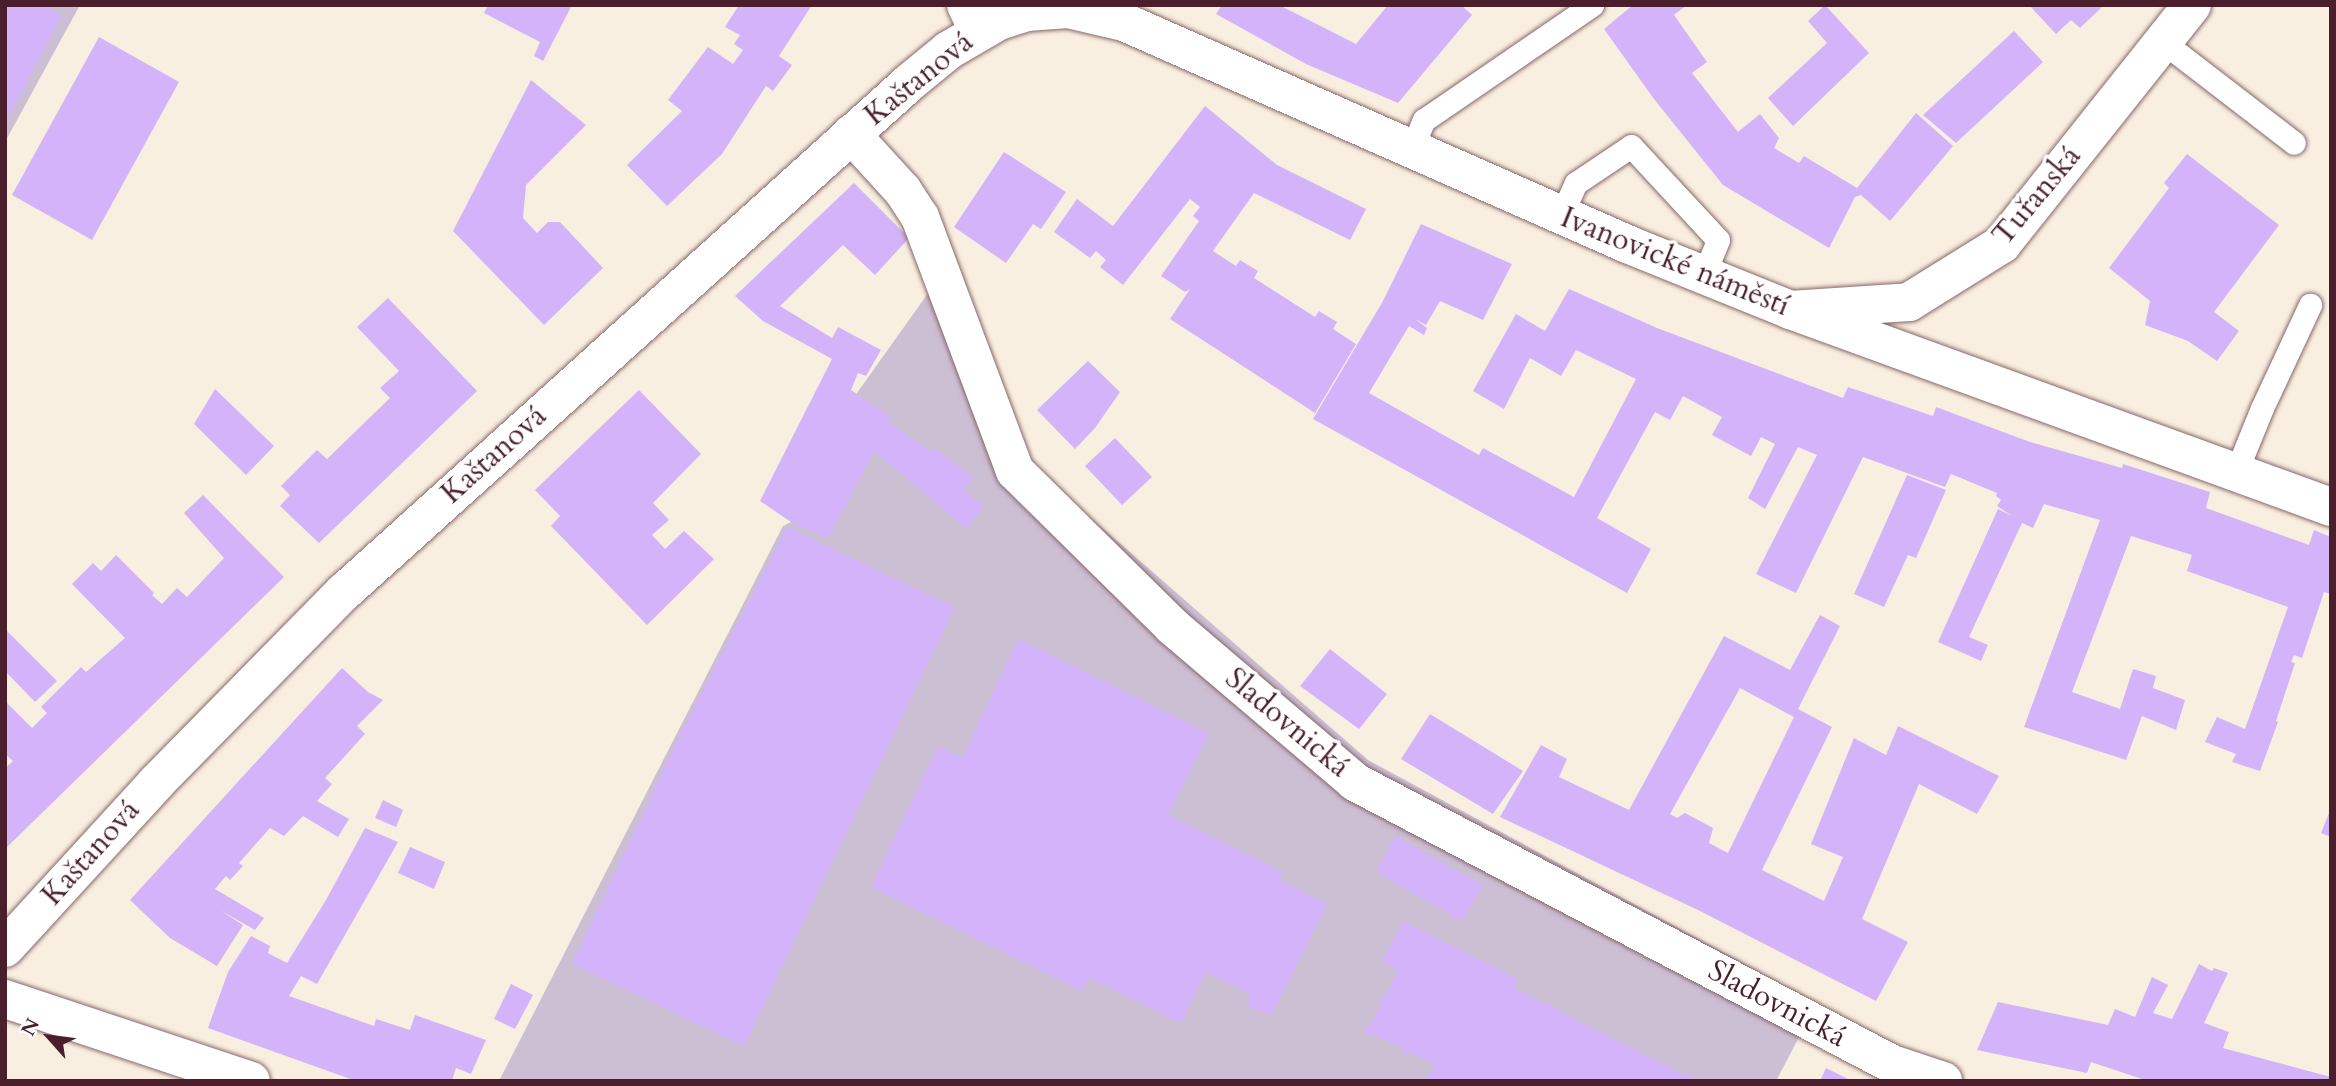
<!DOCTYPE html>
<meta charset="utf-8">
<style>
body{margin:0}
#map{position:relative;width:2336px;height:1086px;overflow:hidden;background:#f9efe0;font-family:Cardo,serif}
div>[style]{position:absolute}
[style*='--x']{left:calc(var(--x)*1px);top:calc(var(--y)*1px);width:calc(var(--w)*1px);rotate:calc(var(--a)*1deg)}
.industrial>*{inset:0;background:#ccbed3}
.building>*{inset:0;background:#d3b3f9}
.roads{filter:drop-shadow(0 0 2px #87686a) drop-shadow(0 0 2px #87686a)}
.lane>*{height:23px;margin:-11.5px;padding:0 11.5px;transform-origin:11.5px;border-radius:11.5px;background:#fff}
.street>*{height:38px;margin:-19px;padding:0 19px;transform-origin:19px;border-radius:19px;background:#fff}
.secondary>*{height:38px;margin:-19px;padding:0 19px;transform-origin:19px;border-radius:19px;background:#fff}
span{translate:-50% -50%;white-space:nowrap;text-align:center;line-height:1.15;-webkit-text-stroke:7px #fff;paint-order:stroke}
.street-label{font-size:30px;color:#4a1f2b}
.frame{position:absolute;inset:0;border:7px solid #4a1f2b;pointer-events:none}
.north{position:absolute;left:14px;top:1002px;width:70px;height:70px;-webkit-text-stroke:5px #fff;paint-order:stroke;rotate:298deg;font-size:19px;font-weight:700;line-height:28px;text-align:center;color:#4a1f2b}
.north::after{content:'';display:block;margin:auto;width:24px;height:32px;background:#4a1f2b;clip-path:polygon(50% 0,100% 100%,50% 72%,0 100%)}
</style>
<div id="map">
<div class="industrial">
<div style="clip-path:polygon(5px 5px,80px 5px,5px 142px)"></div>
<div style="clip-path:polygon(951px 261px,1028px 463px,1368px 760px,1817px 1003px,1776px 1081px,499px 1081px,783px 526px,791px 522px,857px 393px)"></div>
</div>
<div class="building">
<div style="clip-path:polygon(5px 5px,43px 5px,62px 15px,5px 124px)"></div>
<div style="clip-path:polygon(488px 5px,572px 5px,543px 61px,534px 56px,540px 42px,484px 13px)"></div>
<div style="clip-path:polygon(739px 5px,812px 5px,779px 56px,792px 65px,773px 91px,766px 86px,722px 154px,667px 206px,627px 165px,682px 111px,668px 100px,708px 47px,733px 64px,743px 50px,734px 44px,740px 35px,725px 27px)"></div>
<div style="clip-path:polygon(1222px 5px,1279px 5px,1356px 44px,1388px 5px,1461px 5px,1472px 15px,1398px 103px,1306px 64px,1216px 14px)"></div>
<div style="clip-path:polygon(1633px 5px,1687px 5px,1674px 15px,1707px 62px,1692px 73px,1738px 132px,1760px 114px,1779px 138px,1774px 148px,1799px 163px,1804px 156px,1857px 188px,1916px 113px,1953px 146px,1890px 221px,1861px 195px,1855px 197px,1829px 248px,1723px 185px,1654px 99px,1604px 29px)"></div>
<div style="clip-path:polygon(1825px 5px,1869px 53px,1793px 126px,1768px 98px,1827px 43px,1808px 21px)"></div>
<div style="clip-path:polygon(2029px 5px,2104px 5px,2080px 28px,2071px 20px,2056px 34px)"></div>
<div style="clip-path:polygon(2014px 31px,2043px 62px,1956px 143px,1923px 115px)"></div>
<div style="clip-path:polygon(99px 37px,179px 82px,92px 240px,12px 195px)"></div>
<div style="clip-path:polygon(531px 80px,586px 125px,526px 185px,523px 218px,537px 233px,548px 222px,560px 222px,603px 268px,544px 325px,453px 231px)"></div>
<div style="clip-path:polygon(1205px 106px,1277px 165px,1366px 209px,1350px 240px,1254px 193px,1213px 251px,1236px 266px,1240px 260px,1258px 271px,1254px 278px,1315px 317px,1319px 311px,1337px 322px,1333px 329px,1356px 344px,1315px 413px,1170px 319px,1190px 289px,1185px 292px,1161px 276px,1199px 221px,1193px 216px,1200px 207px,1190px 199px,1123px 285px,1100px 267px,1106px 260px,1096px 251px,1090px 258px,1054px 232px,1077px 199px,1113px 226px)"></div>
<div style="clip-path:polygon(1004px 152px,1066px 192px,1041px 229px,1033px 224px,1006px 263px,954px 227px)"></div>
<div style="clip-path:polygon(2187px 154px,2279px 225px,2214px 312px,2239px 331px,2217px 361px,2188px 341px,2145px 325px,2150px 301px,2109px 268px,2169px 188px,2164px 183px)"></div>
<div style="clip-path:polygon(854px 183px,909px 238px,875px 275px,843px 245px,780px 306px,832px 338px,838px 327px,881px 350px,866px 376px,858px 373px,851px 390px,892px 418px,890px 423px,931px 452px,934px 448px,974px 477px,963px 489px,984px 506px,966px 528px,874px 451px,828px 539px,791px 522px,760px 501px,832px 359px,763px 321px,735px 296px)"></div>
<div style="clip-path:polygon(1421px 224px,1512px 264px,1483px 320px,1440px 301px,1426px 325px,1415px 319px,1427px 328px,1424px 335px,1409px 326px,1369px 393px,1479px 455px,1483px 448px,1574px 497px,1636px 379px,1576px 350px,1561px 376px,1530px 358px,1504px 409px,1473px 391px,1516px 314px,1545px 331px,1569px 289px,1657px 328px,1843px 398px,1848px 387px,1933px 416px,1936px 407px,2030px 442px,2122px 468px,2123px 464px,2210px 492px,2206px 508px,2309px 545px,2314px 530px,2331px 537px,2331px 594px,2324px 592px,2302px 658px,2294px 655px,2291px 662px,2295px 663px,2276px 721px,2278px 722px,2260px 771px,2232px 762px,2236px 754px,2205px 742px,2217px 717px,2245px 729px,2288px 607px,2187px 571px,2192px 555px,2131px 536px,2072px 692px,2120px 709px,2133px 669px,2156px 676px,2153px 688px,2185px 700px,2176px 730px,2142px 716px,2126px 760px,2024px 727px,2100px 520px,2044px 504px,2033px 528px,2022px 523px,1969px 637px,1988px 645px,1981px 661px,1938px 642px,1998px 509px,2012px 516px,1997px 506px,2001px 500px,1996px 496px,1997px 493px,1951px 474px,1945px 487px,1863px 457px,1796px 593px,1756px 574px,1817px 455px,1798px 447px,1765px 509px,1748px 498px,1775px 444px,1761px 437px,1751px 456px,1712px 435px,1722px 417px,1683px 396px,1670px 420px,1655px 412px,1597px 518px,1651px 549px,1627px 593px,1313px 419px,1383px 301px)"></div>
<div style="clip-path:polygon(388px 298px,477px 391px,319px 543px,280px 506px,290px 495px,281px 486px,317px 450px,327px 459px,390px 398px,380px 388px,399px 371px,357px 327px)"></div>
<div style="clip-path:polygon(1088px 361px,1120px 392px,1095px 428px,1075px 449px,1037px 410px)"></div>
<div style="clip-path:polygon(215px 389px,274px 446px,246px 475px,194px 424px)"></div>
<div style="clip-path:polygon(639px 390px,701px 454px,653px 503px,669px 520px,652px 535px,665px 549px,684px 531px,714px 559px,647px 625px,551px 526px,560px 516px,535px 490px)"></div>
<div style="clip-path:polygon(1115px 438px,1152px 477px,1122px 505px,1085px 466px)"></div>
<div style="clip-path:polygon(1907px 475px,1946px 490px,1916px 558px,1908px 555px,1884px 607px,1854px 594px)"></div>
<div style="clip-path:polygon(203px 495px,284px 577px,5px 849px,5px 768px,13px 761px,5px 754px,5px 701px,32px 728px,47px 713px,41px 707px,81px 667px,86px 672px,125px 638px,72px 584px,93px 563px,101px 571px,116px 555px,154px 593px,152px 595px,162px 604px,177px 588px,187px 597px,224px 558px,184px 513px)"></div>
<div style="clip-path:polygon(787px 527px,955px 607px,744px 1046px,572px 964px,680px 735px)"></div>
<div style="clip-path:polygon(evenodd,1820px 615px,1840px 626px,1798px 709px,1832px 727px,1762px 870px,1824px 901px,1843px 857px,1811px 844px,1854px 738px,1886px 755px,1898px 726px,1999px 776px,1977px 814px,1919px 784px,1862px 919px,1908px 942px,1876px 1001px,1700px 911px,1500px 817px,1541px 745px,1567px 759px,1559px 777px,1629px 810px,1724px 636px,1790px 670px,1820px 615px,1740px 688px,1794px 717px,1728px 853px,1709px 843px,1713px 828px,1685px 813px,1677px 818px,1670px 814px,1740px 688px)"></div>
<div style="clip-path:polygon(5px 629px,57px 681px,35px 702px,5px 671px)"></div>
<div style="clip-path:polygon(1018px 639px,1209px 733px,1168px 815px,1283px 872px,1279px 880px,1327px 904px,1271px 1016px,1246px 1005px,1251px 994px,1206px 972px,1181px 1023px,1089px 978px,1082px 991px,871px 887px,938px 746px,962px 758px)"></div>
<div style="clip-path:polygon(1330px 649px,1387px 694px,1359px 729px,1300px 686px)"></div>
<div style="clip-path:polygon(342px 668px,368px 692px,383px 700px,357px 726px,365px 734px,325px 778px,332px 784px,317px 801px,349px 819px,338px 837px,303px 816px,284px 836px,270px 828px,239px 863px,243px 866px,230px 880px,226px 876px,215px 889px,264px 918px,255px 930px,220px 910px,243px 925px,217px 966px,170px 938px,130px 900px)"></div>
<div style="clip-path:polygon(1430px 714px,1523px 771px,1493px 814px,1401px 759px)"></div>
<div style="clip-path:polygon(383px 800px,403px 810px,396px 827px,375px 818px)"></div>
<div style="clip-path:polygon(2331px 808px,2331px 837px,2321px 833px)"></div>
<div style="clip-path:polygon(365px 828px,398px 842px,317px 984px,301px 976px,289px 996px,374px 1026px,376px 1019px,410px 1030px,415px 1015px,486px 1040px,471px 1074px,456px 1068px,452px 1081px,356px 1081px,208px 1028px,228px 972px,251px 936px,270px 946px,268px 953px,287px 963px,326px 900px)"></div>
<div style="clip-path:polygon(1395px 836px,1483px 885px,1462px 921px,1376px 872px)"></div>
<div style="clip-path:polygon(410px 847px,445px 862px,434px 889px,398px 873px)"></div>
<div style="clip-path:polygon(1403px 921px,1518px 979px,1514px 988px,1530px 996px,1531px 993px,1533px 998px,1546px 1005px,1547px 1002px,1562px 1013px,1563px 1010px,1564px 1014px,1667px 1066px,1668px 1063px,1670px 1068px,1686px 1076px,1687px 1073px,1696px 1081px,1427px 1081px,1435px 1064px,1407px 1051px,1406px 1054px,1401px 1052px,1403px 1048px,1372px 1034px,1370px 1037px,1364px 1030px,1366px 1026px,1369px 1027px,1383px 1000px,1380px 999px,1382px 995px,1385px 997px,1398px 970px,1382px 962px)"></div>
<div style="clip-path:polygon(2199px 964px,2212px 971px,2214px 968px,2228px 973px,2204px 1023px,2229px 1032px,2223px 1048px,2331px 1077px,2331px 1081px,2148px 1081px,2091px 1062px,2087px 1073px,1977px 1050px,1998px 1002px,2108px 1025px,2115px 1009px,2135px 1017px,2152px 977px,2168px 985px,2153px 1013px,2172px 1019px)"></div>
<div style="clip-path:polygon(511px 984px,533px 995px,515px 1029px,494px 1019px)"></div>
<div style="clip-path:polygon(1826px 1068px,1852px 1081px,1820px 1081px)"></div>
</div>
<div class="roads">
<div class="lane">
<div style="--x:2163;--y:42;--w:165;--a:37.6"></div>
<div style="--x:1411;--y:150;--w:33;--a:-67"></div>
<div style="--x:1424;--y:120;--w:204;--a:-34.4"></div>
<div style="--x:1561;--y:216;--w:36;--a:-66"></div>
<div style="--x:1576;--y:183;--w:66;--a:-33.9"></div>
<div style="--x:1631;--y:146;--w:128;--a:47.2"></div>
<div style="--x:1718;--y:240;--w:38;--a:112"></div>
<div style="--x:2236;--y:472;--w:69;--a:-67.9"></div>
<div style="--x:2262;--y:408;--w:114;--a:-65"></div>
</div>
<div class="street">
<div style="--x:966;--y:5;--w:29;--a:65"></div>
<div style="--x:851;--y:134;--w:77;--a:47.6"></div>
<div style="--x:903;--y:191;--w:31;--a:57"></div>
<div style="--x:920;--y:217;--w:271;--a:69.5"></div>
<div style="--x:1015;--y:471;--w:221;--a:44.6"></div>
<div style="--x:1172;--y:626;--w:240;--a:40.4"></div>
<div style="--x:1355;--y:782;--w:607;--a:27.71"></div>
<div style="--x:1892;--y:1064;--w:54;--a:18.4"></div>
<div style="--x:1790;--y:310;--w:576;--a:20.01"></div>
<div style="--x:5;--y:999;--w:259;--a:18.4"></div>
</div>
<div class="secondary">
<div style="--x:5;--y:948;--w:224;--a:-47.5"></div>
<div style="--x:156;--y:783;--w:268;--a:-45.5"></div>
<div style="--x:344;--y:592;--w:762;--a:-42.02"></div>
<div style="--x:910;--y:82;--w:50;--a:-39.4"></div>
<div style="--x:949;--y:50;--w:58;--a:-30.1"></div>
<div style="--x:999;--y:21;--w:28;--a:-18"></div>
<div style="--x:1026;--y:12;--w:42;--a:-4.1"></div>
<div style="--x:1068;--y:9;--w:57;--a:13.1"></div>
<div style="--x:1124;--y:22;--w:550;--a:23.81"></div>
<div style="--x:1627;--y:244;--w:176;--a:22"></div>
<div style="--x:1790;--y:310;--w:119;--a:-3.8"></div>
<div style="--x:1909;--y:302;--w:110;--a:-31.9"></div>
<div style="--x:2002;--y:244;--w:305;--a:-51.5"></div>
</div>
</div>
<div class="street-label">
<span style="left:919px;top:79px;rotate:-39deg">Kaštanová</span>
<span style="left:2037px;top:196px;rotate:-50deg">Tuřanská</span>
<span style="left:1675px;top:262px;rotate:22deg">Ivanovické náměstí</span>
<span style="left:494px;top:455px;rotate:-42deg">Kaštanová</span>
<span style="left:1287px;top:723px;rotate:40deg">Sladovnická</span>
<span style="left:91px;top:853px;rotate:-48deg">Kaštanová</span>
<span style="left:1777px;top:1004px;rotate:28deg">Sladovnická</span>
</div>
<div class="frame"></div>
<div class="north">N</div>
</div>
